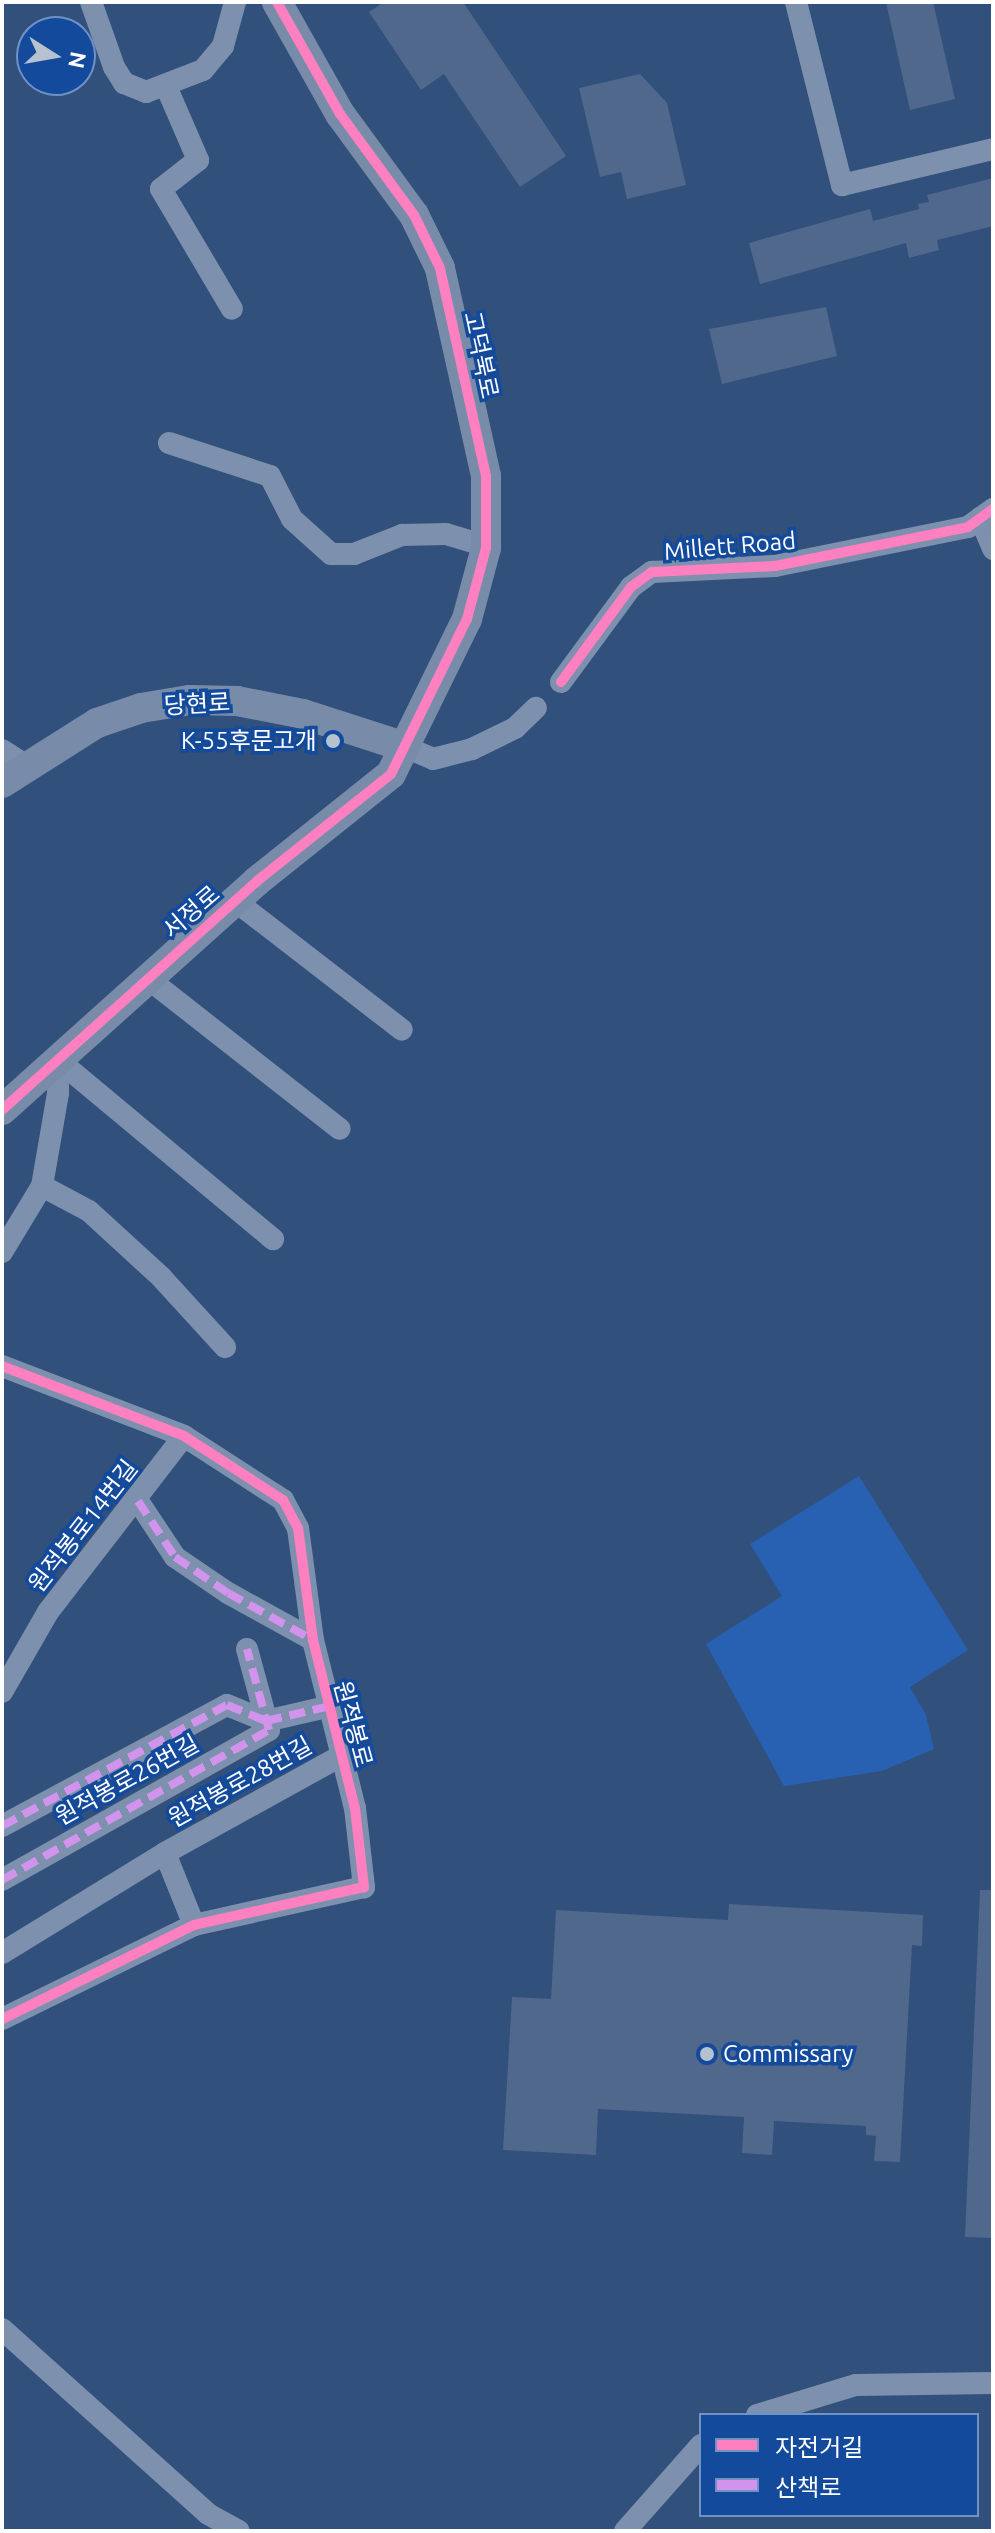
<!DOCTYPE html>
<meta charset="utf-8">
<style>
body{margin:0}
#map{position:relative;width:995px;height:2533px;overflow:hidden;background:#32507c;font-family:Ubuntu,"Noto Sans KR",sans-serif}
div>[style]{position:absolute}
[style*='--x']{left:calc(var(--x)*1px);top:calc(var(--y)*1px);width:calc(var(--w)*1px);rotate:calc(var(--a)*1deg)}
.green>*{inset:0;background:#2860b2}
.building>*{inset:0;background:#50688b}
.street>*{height:22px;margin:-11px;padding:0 11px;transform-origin:11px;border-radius:11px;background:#7d91ae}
.secondary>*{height:30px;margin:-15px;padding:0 15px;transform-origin:15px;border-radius:15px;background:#788caa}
.quiet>*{height:8px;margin-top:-4px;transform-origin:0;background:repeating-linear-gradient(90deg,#d193ec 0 16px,transparent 0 24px)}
.cycleway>*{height:10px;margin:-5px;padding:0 5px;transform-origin:5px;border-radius:5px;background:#ff80c0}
.dots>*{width:22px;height:22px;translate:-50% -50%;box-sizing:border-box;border:4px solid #134a9c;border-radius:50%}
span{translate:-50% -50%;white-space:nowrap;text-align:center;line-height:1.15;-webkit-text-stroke:7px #134a9c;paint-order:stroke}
.street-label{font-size:24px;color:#fff}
.poi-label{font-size:24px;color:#fff}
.right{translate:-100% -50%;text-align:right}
.left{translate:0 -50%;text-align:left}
.frame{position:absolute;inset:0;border:4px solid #fff;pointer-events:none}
.legend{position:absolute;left:699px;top:2413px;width:280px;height:104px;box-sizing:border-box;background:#134a9c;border:2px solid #7192c4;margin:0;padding:10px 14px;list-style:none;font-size:24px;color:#fff}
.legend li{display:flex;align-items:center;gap:16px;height:40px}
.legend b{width:40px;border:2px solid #7192c4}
.north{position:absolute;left:16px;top:16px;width:80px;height:80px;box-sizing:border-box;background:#134a9c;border:2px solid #7192c4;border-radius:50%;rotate:101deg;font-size:22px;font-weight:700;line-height:32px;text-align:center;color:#fff}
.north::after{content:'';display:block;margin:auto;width:28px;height:36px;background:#b7c2d1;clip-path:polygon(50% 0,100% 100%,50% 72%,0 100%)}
</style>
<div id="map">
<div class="green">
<div style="clip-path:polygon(859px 1476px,968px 1650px,910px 1687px,926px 1715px,934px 1749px,882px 1771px,784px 1786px,706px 1644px,782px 1596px,750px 1544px)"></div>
</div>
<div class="building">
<div style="clip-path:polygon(384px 2px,463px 2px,566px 156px,520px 187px,444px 74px,421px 90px,369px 12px)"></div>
<div style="clip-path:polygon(886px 2px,933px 2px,955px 99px,910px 110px)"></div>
<div style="clip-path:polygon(640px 74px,667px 103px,686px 185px,627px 199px,621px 172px,600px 177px,579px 88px)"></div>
<div style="clip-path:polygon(993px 178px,993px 226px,937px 240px,939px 250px,909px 258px,906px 243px,760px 284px,749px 243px,870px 209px,873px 221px,919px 209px,918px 204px,929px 202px,927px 195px)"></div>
<div style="clip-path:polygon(826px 307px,837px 356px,722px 384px,709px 329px)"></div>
<div style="clip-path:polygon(980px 1890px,993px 1890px,993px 2238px,965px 2237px)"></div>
<div style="clip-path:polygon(729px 1904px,923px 1915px,922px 1946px,912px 1945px,900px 2162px,874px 2161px,876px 2136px,866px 2135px,866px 2126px,774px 2121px,772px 2155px,742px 2153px,744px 2117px,598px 2109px,596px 2155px,503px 2150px,512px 1997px,551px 1999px,556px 1910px,728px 1920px)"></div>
</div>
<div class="street">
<div style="--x:91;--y:2;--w:69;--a:70.5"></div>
<div style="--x:114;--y:67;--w:19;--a:58"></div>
<div style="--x:124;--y:83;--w:24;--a:22"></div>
<div style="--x:146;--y:92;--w:61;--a:-21.1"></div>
<div style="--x:203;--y:70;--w:31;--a:-50"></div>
<div style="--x:223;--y:46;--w:46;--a:-74.7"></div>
<div style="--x:796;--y:2;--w:189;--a:75.9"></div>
<div style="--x:842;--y:185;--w:155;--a:-13.4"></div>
<div style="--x:166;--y:86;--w:81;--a:66.6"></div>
<div style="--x:198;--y:160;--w:47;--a:141.9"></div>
<div style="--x:161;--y:189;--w:139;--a:59.4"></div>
<div style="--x:169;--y:443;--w:106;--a:18.1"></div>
<div style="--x:270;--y:476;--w:48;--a:62.9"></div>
<div style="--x:292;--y:519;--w:52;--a:41.9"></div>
<div style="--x:331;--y:554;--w:23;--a:0"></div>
<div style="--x:354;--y:554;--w:52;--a:-21.6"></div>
<div style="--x:402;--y:535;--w:44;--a:-1.3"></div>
<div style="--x:446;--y:534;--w:42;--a:16.7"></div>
<div style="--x:980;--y:518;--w:34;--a:67"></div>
<div style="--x:561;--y:682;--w:118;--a:-53.6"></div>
<div style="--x:631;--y:587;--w:26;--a:-36"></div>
<div style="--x:652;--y:572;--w:123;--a:-2.8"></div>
<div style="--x:775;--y:566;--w:197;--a:-11.4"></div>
<div style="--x:968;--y:527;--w:31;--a:-36"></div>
<div style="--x:405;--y:747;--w:30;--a:23"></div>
<div style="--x:433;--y:759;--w:40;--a:-14.4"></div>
<div style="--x:472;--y:749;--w:48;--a:-26"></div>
<div style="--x:515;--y:728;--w:29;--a:-44"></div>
<div style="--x:2;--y:750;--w:30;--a:33"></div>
<div style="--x:234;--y:900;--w:212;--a:37.7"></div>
<div style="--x:146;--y:977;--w:246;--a:38.1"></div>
<div style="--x:58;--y:1060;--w:280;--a:39.8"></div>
<div style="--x:42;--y:1186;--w:53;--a:28"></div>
<div style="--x:89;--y:1211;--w:98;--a:42.5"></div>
<div style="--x:161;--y:1277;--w:95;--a:47.6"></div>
<div style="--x:2;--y:1252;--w:77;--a:-58.8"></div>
<div style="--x:42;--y:1186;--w:94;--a:-80.2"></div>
<div style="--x:58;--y:1093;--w:33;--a:-90"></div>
<div style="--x:2;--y:1366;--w:195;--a:21"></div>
<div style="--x:184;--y:1436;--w:118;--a:32.9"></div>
<div style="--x:283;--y:1500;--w:32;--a:62"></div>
<div style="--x:298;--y:1528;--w:113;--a:82.4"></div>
<div style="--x:313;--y:1640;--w:173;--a:76"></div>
<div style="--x:355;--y:1808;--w:80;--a:83.5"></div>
<div style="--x:364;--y:1887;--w:174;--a:167.4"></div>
<div style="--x:194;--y:1925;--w:214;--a:153.9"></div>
<div style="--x:138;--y:1501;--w:67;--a:56.5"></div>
<div style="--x:175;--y:1557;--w:64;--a:34.2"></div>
<div style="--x:228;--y:1593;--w:97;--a:28.9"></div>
<div style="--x:2;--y:1692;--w:92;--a:-60.1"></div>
<div style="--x:48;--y:1612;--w:222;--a:-52.3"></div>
<div style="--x:2;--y:1826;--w:255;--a:-28.3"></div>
<div style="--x:227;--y:1705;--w:42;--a:22.3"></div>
<div style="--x:266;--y:1721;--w:62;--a:-13.1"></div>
<div style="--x:165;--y:1853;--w:78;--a:68.1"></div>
<div style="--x:2;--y:1880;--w:306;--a:-29.3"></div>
<div style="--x:269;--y:1730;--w:84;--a:-105.2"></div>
<div style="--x:2;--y:1953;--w:191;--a:-31.5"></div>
<div style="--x:165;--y:1853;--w:201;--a:-28.9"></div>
<div style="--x:2;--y:2329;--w:277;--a:41.9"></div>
<div style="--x:208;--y:2514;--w:35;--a:29"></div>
<div style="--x:757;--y:2415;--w:103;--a:-16.9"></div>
<div style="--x:856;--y:2385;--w:137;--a:-0.8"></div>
<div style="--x:625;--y:2531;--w:115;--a:-48.5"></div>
</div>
<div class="secondary">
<div style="--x:2;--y:783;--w:112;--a:-32.3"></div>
<div style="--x:97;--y:723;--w:46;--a:-18.8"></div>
<div style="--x:141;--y:708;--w:50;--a:-9.3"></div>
<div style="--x:190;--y:700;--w:47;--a:1.2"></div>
<div style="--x:237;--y:701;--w:67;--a:11.1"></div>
<div style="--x:303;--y:714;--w:107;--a:17.9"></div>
<div style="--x:2;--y:1110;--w:343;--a:-41.9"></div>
<div style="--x:257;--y:881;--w:171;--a:-38.6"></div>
<div style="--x:391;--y:774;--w:173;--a:-63.9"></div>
<div style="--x:467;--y:619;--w:73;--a:-75"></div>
<div style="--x:486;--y:548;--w:72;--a:-90"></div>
<div style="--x:486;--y:476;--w:213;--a:-102.5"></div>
<div style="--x:440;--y:268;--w:59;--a:-116.1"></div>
<div style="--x:414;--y:215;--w:125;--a:-126.2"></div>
<div style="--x:340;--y:114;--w:129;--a:-119.4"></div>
</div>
<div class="quiet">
<div style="--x:138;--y:1501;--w:67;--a:56.5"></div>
<div style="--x:175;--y:1557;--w:64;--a:34.2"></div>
<div style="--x:228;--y:1593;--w:97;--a:28.9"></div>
<div style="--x:2;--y:1826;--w:255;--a:-28.3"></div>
<div style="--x:227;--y:1705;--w:42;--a:22.3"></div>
<div style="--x:266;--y:1721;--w:62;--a:-13.1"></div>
<div style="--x:2;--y:1880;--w:306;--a:-29.3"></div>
<div style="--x:269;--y:1730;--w:84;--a:-105.2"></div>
</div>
<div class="cycleway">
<div style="--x:561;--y:682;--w:118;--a:-53.6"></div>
<div style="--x:631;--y:587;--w:26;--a:-36"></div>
<div style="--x:652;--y:572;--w:123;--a:-2.8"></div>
<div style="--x:775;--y:566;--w:197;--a:-11.4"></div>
<div style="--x:968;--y:527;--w:31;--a:-36"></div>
<div style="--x:2;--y:1110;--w:343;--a:-41.9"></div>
<div style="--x:257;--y:881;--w:171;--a:-38.6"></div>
<div style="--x:391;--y:774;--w:173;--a:-63.9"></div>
<div style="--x:467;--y:619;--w:73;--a:-75"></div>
<div style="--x:486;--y:548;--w:72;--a:-90"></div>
<div style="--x:486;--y:476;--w:213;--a:-102.5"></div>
<div style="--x:440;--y:268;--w:59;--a:-116.1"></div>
<div style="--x:414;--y:215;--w:125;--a:-126.2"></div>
<div style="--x:340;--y:114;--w:129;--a:-119.4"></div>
<div style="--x:2;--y:1366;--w:195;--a:21"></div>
<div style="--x:184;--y:1436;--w:118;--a:32.9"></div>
<div style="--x:283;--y:1500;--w:32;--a:62"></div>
<div style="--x:298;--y:1528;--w:113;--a:82.4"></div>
<div style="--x:313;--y:1640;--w:173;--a:76"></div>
<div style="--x:355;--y:1808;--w:80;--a:83.5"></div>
<div style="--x:364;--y:1887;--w:174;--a:167.4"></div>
<div style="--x:194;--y:1925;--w:214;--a:153.9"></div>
</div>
<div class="dots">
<div style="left:333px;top:741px;background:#b7c2d1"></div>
<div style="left:707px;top:2054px;background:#b7c2d1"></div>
</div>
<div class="street-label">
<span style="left:481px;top:355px;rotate:78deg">고덕북로</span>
<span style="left:730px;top:546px;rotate:-5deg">Millett Road</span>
<span style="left:197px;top:704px;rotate:-3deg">당현로</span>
<span style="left:191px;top:912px;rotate:-41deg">서정로</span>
<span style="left:83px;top:1526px;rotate:-52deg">원적봉로14번길</span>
<span style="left:353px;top:1724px;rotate:75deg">원적봉로</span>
<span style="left:127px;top:1780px;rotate:-29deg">원적봉로26번길</span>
<span style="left:240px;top:1782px;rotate:-29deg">원적봉로28번길</span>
</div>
<div class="poi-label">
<span class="right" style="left:317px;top:741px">K-55후문고개</span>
<span class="left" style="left:723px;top:2054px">Commissary</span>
</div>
<div class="frame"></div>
<ul class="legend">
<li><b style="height:10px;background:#ff80c0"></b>자전거길</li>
<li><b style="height:10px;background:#d193ec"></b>산책로</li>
</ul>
<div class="north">N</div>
</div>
